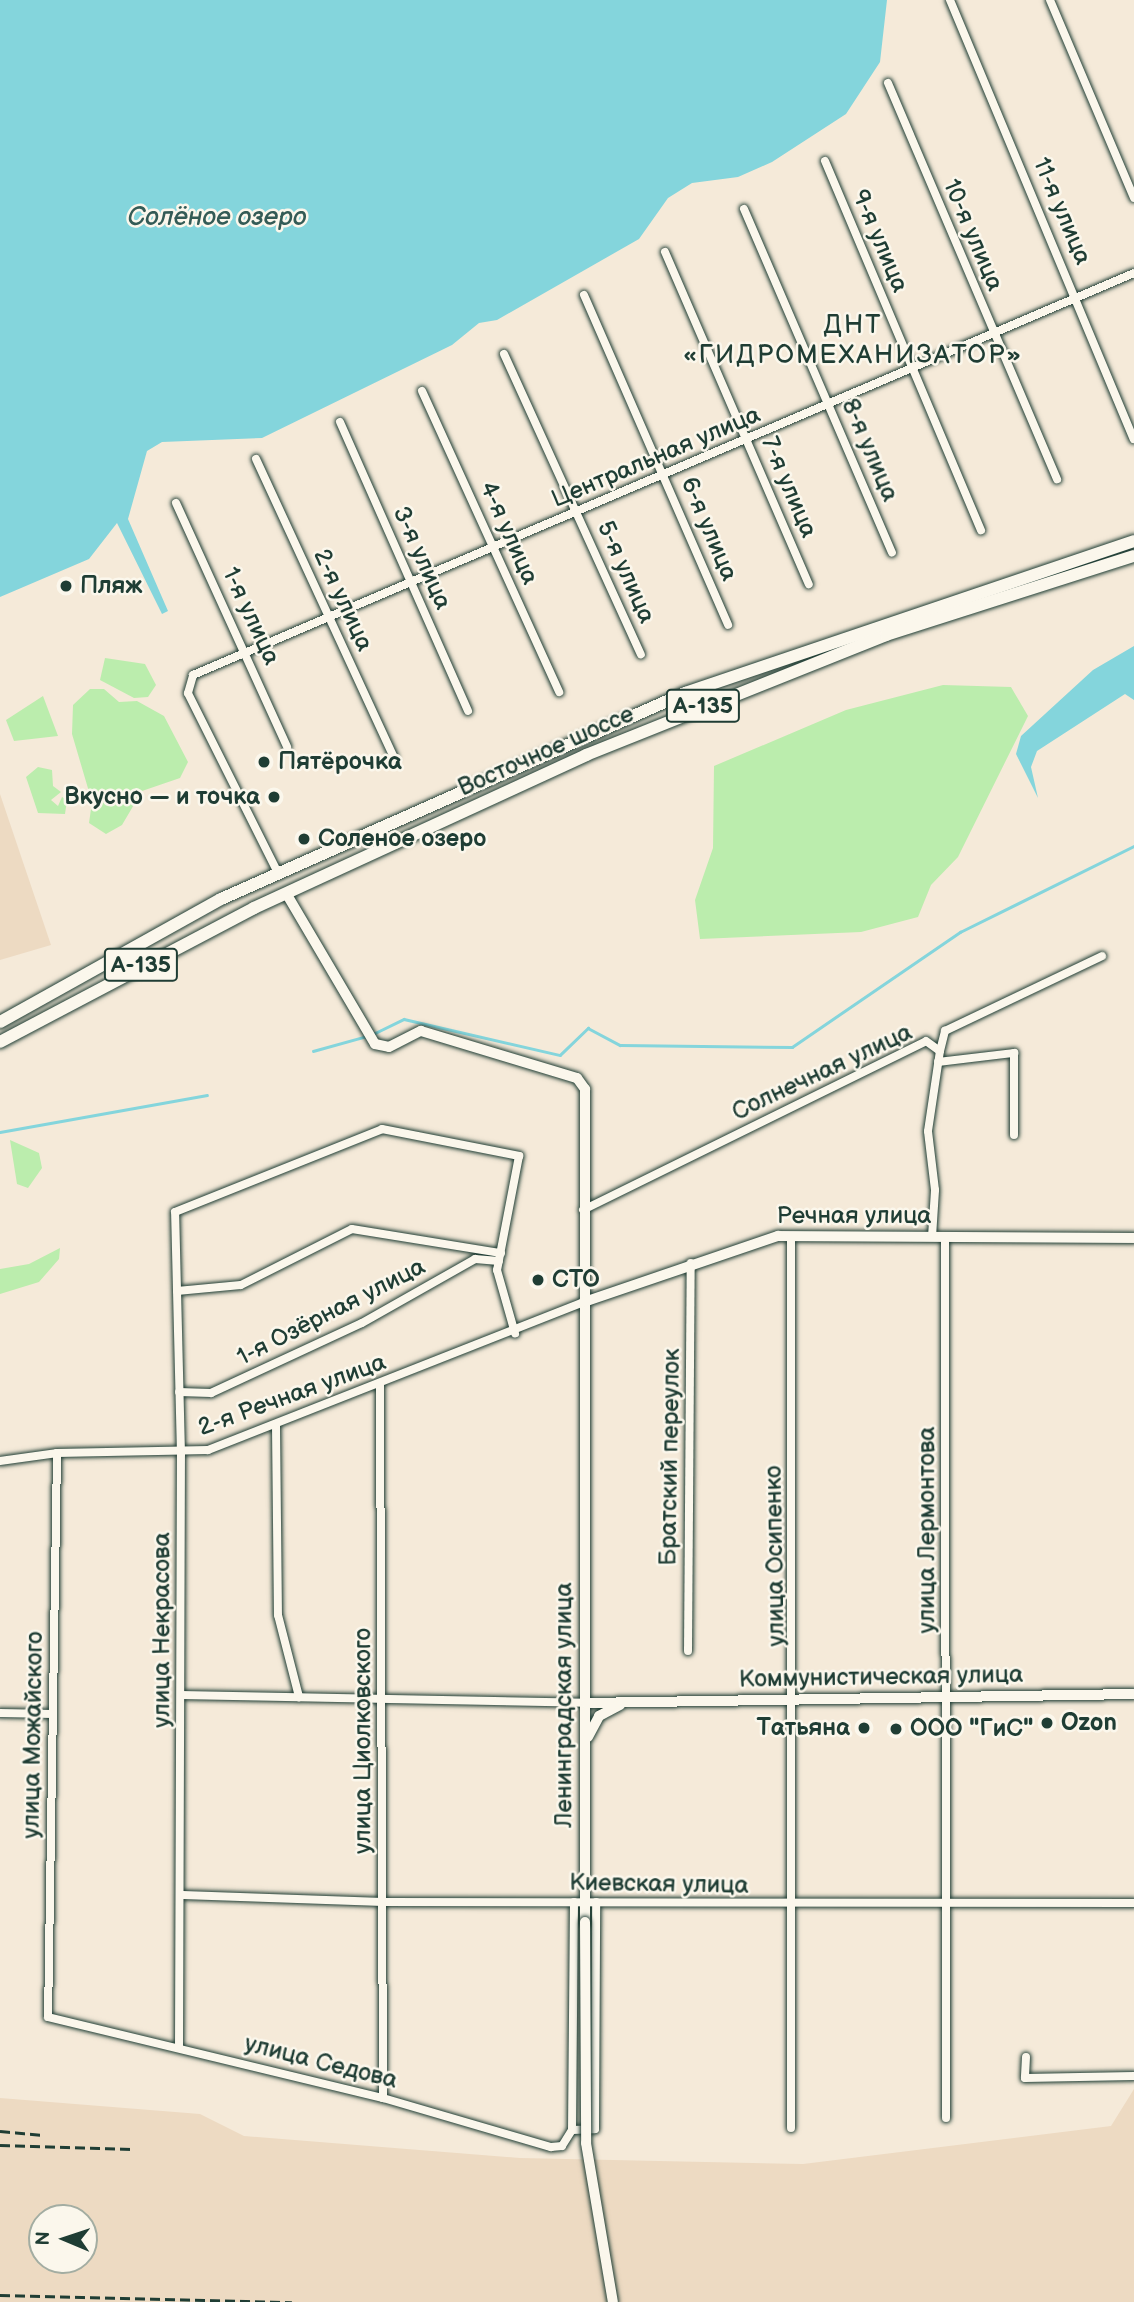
<!DOCTYPE html>
<meta charset="utf-8">
<style>
body{margin:0}
#map{position:relative;width:1134px;height:2302px;overflow:hidden;background:#f5ead9;font-family:"Balsamiq Sans",sans-serif}
div>[style]{position:absolute}
[style*='--x']{left:calc(var(--x)*1px);top:calc(var(--y)*1px);width:calc(var(--w)*1px);rotate:calc(var(--a)*1deg)}
.built>*{inset:0;background:#eddac2}
.green>*{inset:0;background:#bbedad}
.water>*{inset:0;background:#84d5dc}
.stream>*{height:2.5px;margin:-1.25px;padding:0 1.25px;transform-origin:1.25px;border-radius:1.25px;background:#84d5dc}
.roads{filter:drop-shadow(0 0 2px #1f3d34) drop-shadow(0 0 2px #1f3d34)}
.minor>*{height:8px;margin:-4px;padding:0 4px;transform-origin:4px;border-radius:4px;background:#fbf7ec}
.tertiary>*{height:10px;margin:-5px;padding:0 5px;transform-origin:5px;border-radius:5px;background:#fbf7ec}
.trunk>*{height:12px;margin:-6px;padding:0 6px;transform-origin:6px;border-radius:6px;background:#fbf7ec}
.rail>*{height:2.5px;margin-top:-1.25px;transform-origin:0;background:repeating-linear-gradient(90deg,#1f3d34 0 10px,transparent 0 15px)}
.bridges{filter:drop-shadow(0 0 2px #1f3d34) drop-shadow(0 0 2px #1f3d34)}
.tertiary-bridge>*{height:10px;margin:-5px;padding:0 5px;transform-origin:5px;border-radius:5px;background:#fbf7ec}
.dots>*{width:19px;height:19px;translate:-50% -50%;box-sizing:border-box;border:4px solid #fbf7ec;border-radius:50%}
span{translate:-50% -50%;white-space:nowrap;text-align:center;line-height:1.15;-webkit-text-stroke:5px #fbf7ec;paint-order:stroke}
.shield-label span{padding:2px 5px;background:#fbf7ec;border:2px solid;border-radius:5px;-webkit-text-stroke-width:0}
.shield-label{font-size:23px;color:#1f3d34;font-weight:700}
.street-label{font-size:24px;color:#1f3d34}
.poi-label{font-size:24px;color:#1f3d34;font-weight:700}
.left{translate:0 -50%;text-align:left}
.right{translate:-100% -50%;text-align:right}
.water-label{font-size:26px;color:#335b56;font-style:italic}
.neighbourhood-label{font-size:26px;color:#1f3d34;letter-spacing:2px}
.north{position:absolute;left:28px;top:2204px;width:70px;height:70px;box-sizing:border-box;background:#fbf7ec;border:2px solid #a3ada2;border-radius:50%;rotate:272deg;font-size:19px;font-weight:700;line-height:28px;text-align:center;color:#1f3d34}
.north::after{content:'';display:block;margin:auto;width:24px;height:32px;background:#1f3d34;clip-path:polygon(50% 0,100% 100%,50% 72%,0 100%)}
</style>
<div id="map">
<div class="built">
<div style="clip-path:polygon(0 794px,51px 945px,0 960px)"></div>
<div style="clip-path:polygon(evenodd,1134px 2089px,1134px 2302px,0 2302px,0 2098px,200px 2114px,244px 2136px,520px 2158px,803px 2164px,1111px 2126px,1134px 2089px,42px 2218px,84px 2218px,84px 2260px,42px 2260px,42px 2218px)"></div>
</div>
<div class="green">
<div style="clip-path:polygon(105px 658px,145px 664px,156px 685px,148px 697px,134px 698px,100px 680px)"></div>
<div style="clip-path:polygon(943px 685px,1011px 687px,1028px 716px,958px 857px,931px 885px,918px 917px,861px 932px,700px 939px,695px 900px,713px 848px,714px 766px,846px 710px)"></div>
<div style="clip-path:polygon(90px 689px,104px 689px,119px 702px,137px 701px,164px 716px,188px 762px,180px 778px,142px 791px,122px 825px,106px 834px,89px 823px,92px 802px,72px 734px,73px 705px)"></div>
<div style="clip-path:polygon(43px 696px,58px 736px,14px 741px,6px 720px)"></div>
<div style="clip-path:polygon(38px 767px,52px 770px,53px 786px,61px 792px,51px 800px,58px 806px,62px 797px,67px 800px,65px 814px,38px 813px,26px 777px)"></div>
<div style="clip-path:polygon(10px 1140px,39px 1153px,42px 1168px,28px 1188px,17px 1184px)"></div>
<div style="clip-path:polygon(60px 1248px,59px 1259px,39px 1282px,0 1294px,0 1269px,29px 1264px)"></div>
</div>
<div class="water">
<div style="clip-path:polygon(0 0,887px 0,880px 62px,846px 114px,772px 162px,738px 177px,692px 183px,668px 198px,639px 239px,497px 320px,479px 323px,452px 345px,262px 438px,162px 442px,147px 451px,128px 519px,168px 611px,162px 614px,117px 523px,89px 559px,0 597px)"></div>
<div style="clip-path:polygon(1134px 646px,1134px 700px,1125px 694px,1037px 751px,1031px 767px,1038px 798px,1016px 754px,1021px 736px,1093px 670px)"></div>
</div>
<div class="stream">
<div style="--x:373;--y:1034;--w:34;--a:-26"></div>
<div style="--x:404;--y:1019;--w:160;--a:13"></div>
<div style="--x:560;--y:1055;--w:39;--a:-44"></div>
<div style="--x:588;--y:1028;--w:36;--a:28"></div>
<div style="--x:620;--y:1045;--w:172;--a:0.7"></div>
<div style="--x:792;--y:1047;--w:204;--a:-34.4"></div>
<div style="--x:960;--y:932;--w:194;--a:-26.3"></div>
<div style="--x:313;--y:1051;--w:56;--a:-15.5"></div>
<div style="--x:0;--y:1132;--w:210;--a:-10.1"></div>
</div>
<div class="roads">
<div class="minor">
<div style="--x:950;--y:0;--w:476;--a:67.3"></div>
<div style="--x:1050;--y:0;--w:215;--a:67"></div>
<div style="--x:888;--y:83;--w:431;--a:66.9"></div>
<div style="--x:825;--y:161;--w:401;--a:67.1"></div>
<div style="--x:744;--y:209;--w:374;--a:66.7"></div>
<div style="--x:665;--y:252;--w:362;--a:66.6"></div>
<div style="--x:584;--y:295;--w:360;--a:66.4"></div>
<div style="--x:504;--y:354;--w:330;--a:65.5"></div>
<div style="--x:422;--y:391;--w:331;--a:65.5"></div>
<div style="--x:340;--y:422;--w:316;--a:66.1"></div>
<div style="--x:256;--y:459;--w:329;--a:65.2"></div>
<div style="--x:176;--y:503;--w:268;--a:65.5"></div>
<div style="--x:278;--y:873;--w:201;--a:-116.6"></div>
<div style="--x:188;--y:693;--w:19;--a:-74"></div>
<div style="--x:193;--y:675;--w:1023;--a:-23.13"></div>
<div style="--x:938;--y:1062;--w:77;--a:-6.8"></div>
<div style="--x:1014;--y:1053;--w:82;--a:90"></div>
<div style="--x:583;--y:1210;--w:382;--a:-26.2"></div>
<div style="--x:926;--y:1041;--w:17;--a:36"></div>
<div style="--x:940;--y:1051;--w:21;--a:-76"></div>
<div style="--x:945;--y:1031;--w:174;--a:-25.5"></div>
<div style="--x:791;--y:1236;--w:892;--a:90"></div>
<div style="--x:932;--y:1237;--w:47;--a:-86.3"></div>
<div style="--x:935;--y:1190;--w:59;--a:-96.8"></div>
<div style="--x:928;--y:1131;--w:81;--a:-81.5"></div>
<div style="--x:945;--y:1237;--w:881;--a:89.93"></div>
<div style="--x:177;--y:1291;--w:64;--a:-5.4"></div>
<div style="--x:241;--y:1285;--w:124;--a:-26.8"></div>
<div style="--x:352;--y:1229;--w:151;--a:9.2"></div>
<div style="--x:380;--y:1384;--w:714;--a:89.76"></div>
<div style="--x:179;--y:1392;--w:32;--a:2"></div>
<div style="--x:211;--y:1393;--w:166;--a:-24.9"></div>
<div style="--x:362;--y:1323;--w:130;--a:-29.5"></div>
<div style="--x:475;--y:1259;--w:24;--a:5"></div>
<div style="--x:276;--y:1426;--w:189;--a:89.4"></div>
<div style="--x:278;--y:1615;--w:85;--a:75.6"></div>
<div style="--x:57;--y:1453;--w:564;--a:90.91"></div>
<div style="--x:48;--y:2017;--w:345;--a:13.6"></div>
<div style="--x:383;--y:2098;--w:175;--a:16.3"></div>
<div style="--x:551;--y:2147;--w:11;--a:-5"></div>
<div style="--x:562;--y:2146;--w:19;--a:-58"></div>
<div style="--x:0;--y:1461;--w:58;--a:-8"></div>
<div style="--x:57;--y:1453;--w:151;--a:-1.1"></div>
<div style="--x:208;--y:1450;--w:404;--a:-21.5"></div>
<div style="--x:688;--y:1651;--w:388;--a:-89.6"></div>
<div style="--x:181;--y:1695;--w:405;--a:1.1"></div>
<div style="--x:0;--y:1713;--w:53;--a:1.1"></div>
<div style="--x:183;--y:1895;--w:200;--a:2"></div>
<div style="--x:383;--y:1902;--w:751;--a:0.08"></div>
<div style="--x:574;--y:1902;--w:228;--a:90.5"></div>
<div style="--x:572;--y:2130;--w:23;--a:-2"></div>
<div style="--x:595;--y:2129;--w:227;--a:-89.7"></div>
<div style="--x:179;--y:2047;--w:593;--a:-89.81"></div>
<div style="--x:181;--y:1454;--w:242;--a:-91.4"></div>
<div style="--x:175;--y:1212;--w:223;--a:-21.8"></div>
<div style="--x:382;--y:1129;--w:140;--a:11.1"></div>
<div style="--x:519;--y:1156;--w:116;--a:100.9"></div>
<div style="--x:497;--y:1270;--w:66;--a:74.1"></div>
<div style="--x:1026;--y:2057;--w:21;--a:93"></div>
<div style="--x:1025;--y:2078;--w:109;--a:-1.1"></div>
</div>
<div class="tertiary">
<div style="--x:286;--y:893;--w:175;--a:59.5"></div>
<div style="--x:375;--y:1044;--w:14;--a:12"></div>
<div style="--x:389;--y:1047;--w:36;--a:-27"></div>
<div style="--x:421;--y:1031;--w:163;--a:16.8"></div>
<div style="--x:577;--y:1078;--w:14;--a:54"></div>
<div style="--x:585;--y:1089;--w:833;--a:90"></div>
<div style="--x:584;--y:1302;--w:205;--a:-18.8"></div>
<div style="--x:778;--y:1236;--w:356;--a:0.3"></div>
<div style="--x:586;--y:1703;--w:548;--a:-0.94"></div>
<div style="--x:588;--y:1737;--w:24;--a:-62"></div>
<div style="--x:599;--y:1716;--w:24;--a:-28"></div>
</div>
<div class="trunk">
<div style="--x:0;--y:1022;--w:253;--a:-29.1"></div>
<div style="--x:221;--y:899;--w:508;--a:-23.94"></div>
<div style="--x:685;--y:693;--w:474;--a:-18.7"></div>
<div style="--x:0;--y:1042;--w:287;--a:-27.8"></div>
<div style="--x:254;--y:908;--w:366;--a:-24.7"></div>
<div style="--x:586;--y:755;--w:323;--a:-21.8"></div>
<div style="--x:886;--y:635;--w:260;--a:-17.7"></div>
</div>
</div>
<div class="rail">
<div style="--x:0;--y:2131;--w:43;--a:5.3"></div>
<div style="--x:0;--y:2145;--w:132;--a:1.7"></div>
<div style="--x:0;--y:2295;--w:292;--a:1.4"></div>
</div>
<div class="bridges">
<div class="tertiary-bridge">
<div style="--x:585;--y:1922;--w:221;--a:89.7"></div>
<div style="--x:586;--y:2143;--w:161;--a:80.4"></div>
</div>
</div>
<div class="dots">
<div style="left:66px;top:586px;background:#1f3d34"></div>
<div style="left:264px;top:762px;background:#1f3d34"></div>
<div style="left:274px;top:797px;background:#1f3d34"></div>
<div style="left:304px;top:839px;background:#1f3d34"></div>
<div style="left:538px;top:1280px;background:#1f3d34"></div>
<div style="left:1047px;top:1723px;background:#1f3d34"></div>
<div style="left:864px;top:1728px;background:#1f3d34"></div>
<div style="left:896px;top:1729px;background:#1f3d34"></div>
</div>
<div class="shield-label">
<span style="left:703px;top:706px">А-135</span>
<span style="left:141px;top:965px">А-135</span>
</div>
<div class="street-label">
<span style="left:1062px;top:211px;rotate:67deg">11-я улица</span>
<span style="left:973px;top:235px;rotate:67deg">10-я улица</span>
<span style="left:880px;top:241px;rotate:67deg">9-я улица</span>
<span style="left:870px;top:450px;rotate:67deg">8-я улица</span>
<span style="left:656px;top:457px;rotate:-23deg">Центральная улица</span>
<span style="left:789px;top:487px;rotate:67deg">7-я улица</span>
<span style="left:709px;top:529px;rotate:67deg">6-я улица</span>
<span style="left:509px;top:533px;rotate:66deg">4-я улица</span>
<span style="left:422px;top:558px;rotate:66deg">3-я улица</span>
<span style="left:626px;top:572px;rotate:66deg">5-я улица</span>
<span style="left:343px;top:600px;rotate:65deg">2-я улица</span>
<span style="left:251px;top:616px;rotate:65deg">1-я улица</span>
<span style="left:546px;top:751px;rotate:-24deg">Восточное шоссе</span>
<span style="left:822px;top:1072px;rotate:-25deg">Солнечная улица</span>
<span style="left:854px;top:1216px">Речная улица</span>
<span style="left:331px;top:1312px;rotate:-27deg">1-я Озёрная улица</span>
<span style="left:292px;top:1395px;rotate:-20deg">2-я Речная улица</span>
<span style="left:670px;top:1457px;rotate:-89deg">Братский переулок</span>
<span style="left:927px;top:1530px;rotate:-90deg">улица Лермонтова</span>
<span style="left:775px;top:1556px;rotate:-91deg">улица Осипенко</span>
<span style="left:162px;top:1630px;rotate:-90deg">улица Некрасова</span>
<span style="left:881px;top:1677px;rotate:-1deg">Коммунистическая улица</span>
<span style="left:564px;top:1705px;rotate:-90deg">Ленинградская улица</span>
<span style="left:33px;top:1735px;rotate:-89deg">улица Можайского</span>
<span style="left:363px;top:1741px;rotate:-90deg">улица Циолковского</span>
<span style="left:659px;top:1884px;rotate:1deg">Киевская улица</span>
<span style="left:321px;top:2062px;rotate:14deg">улица Седова</span>
</div>
<div class="poi-label">
<span class="left" style="left:80px;top:586px">Пляж</span>
<span class="left" style="left:278px;top:762px">Пятёрочка</span>
<span class="right" style="left:260px;top:797px">Вкусно — и точка</span>
<span class="left" style="left:318px;top:839px">Соленое озеро</span>
<span class="left" style="left:552px;top:1280px">СТО</span>
<span class="left" style="left:1061px;top:1723px">Ozon</span>
<span class="right" style="left:850px;top:1728px">Татьяна</span>
<span class="left" style="left:910px;top:1729px">ООО "ГиС"</span>
</div>
<div class="water-label">
<span style="left:217px;top:218px">Солёное озеро</span>
</div>
<div class="neighbourhood-label">
<span style="left:853px;top:341px">ДНТ<br>«ГИДРОМЕХАНИЗАТОР»</span>
</div>
<div class="north">N</div>
</div>
